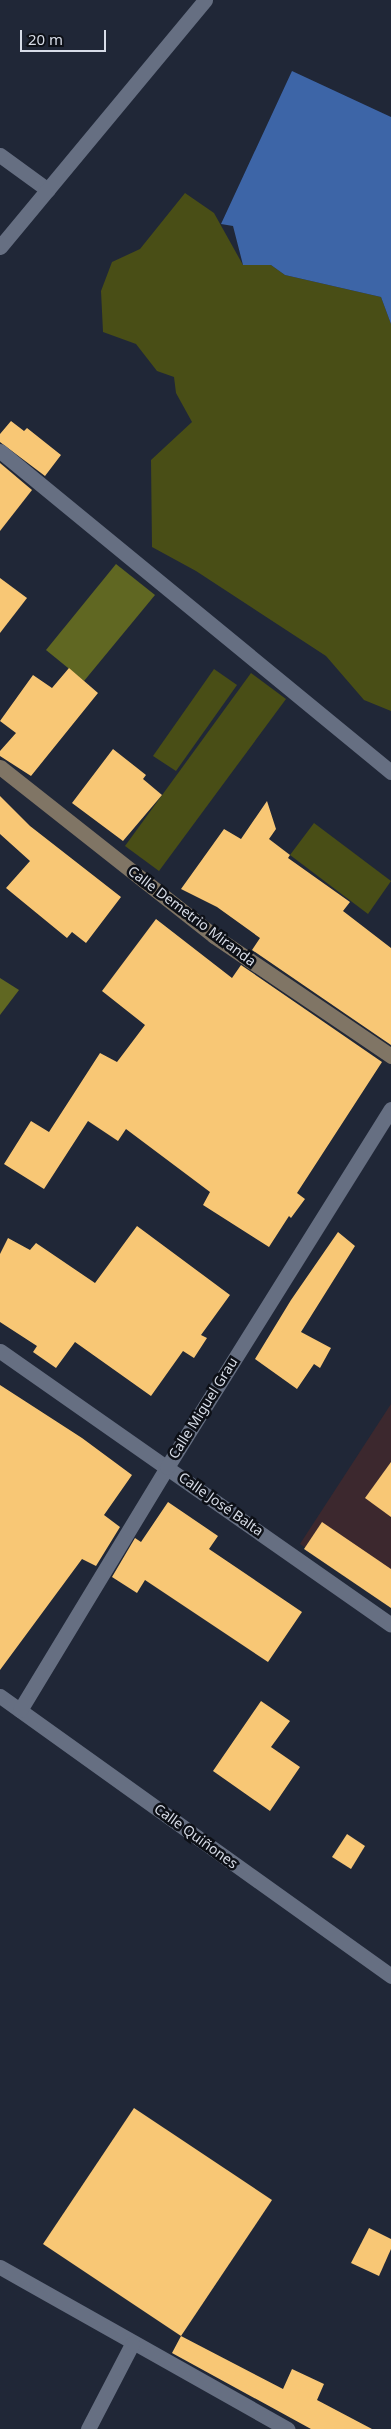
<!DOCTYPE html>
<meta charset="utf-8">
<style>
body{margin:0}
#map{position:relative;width:391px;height:2429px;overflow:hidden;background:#202737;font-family:"Noto Sans",sans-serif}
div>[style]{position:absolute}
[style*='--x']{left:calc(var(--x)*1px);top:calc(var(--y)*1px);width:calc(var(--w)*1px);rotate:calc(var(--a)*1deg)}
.industrial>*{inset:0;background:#3c282e}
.green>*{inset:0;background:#494e16}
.forest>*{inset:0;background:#606722}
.water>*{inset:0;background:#3d65a7}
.building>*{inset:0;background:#f8c775}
.service>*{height:15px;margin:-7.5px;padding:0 7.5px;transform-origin:7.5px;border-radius:7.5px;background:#666f82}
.minor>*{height:15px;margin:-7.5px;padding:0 7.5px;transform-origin:7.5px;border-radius:7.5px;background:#666f82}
.secondary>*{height:15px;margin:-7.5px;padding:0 7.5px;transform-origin:7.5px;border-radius:7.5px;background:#807565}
span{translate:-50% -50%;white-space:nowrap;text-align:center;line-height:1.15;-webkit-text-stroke:5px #0d1017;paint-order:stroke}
.street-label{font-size:14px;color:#d7dce7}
.scale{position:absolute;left:20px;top:30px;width:86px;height:22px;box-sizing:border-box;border:2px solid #d7dce7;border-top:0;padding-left:6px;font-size:15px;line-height:18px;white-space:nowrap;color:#d7dce7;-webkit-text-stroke:4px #0d1017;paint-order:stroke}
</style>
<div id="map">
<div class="industrial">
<div style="clip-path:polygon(391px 1404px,391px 1606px,300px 1544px)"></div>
</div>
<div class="green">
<div style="clip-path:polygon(185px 193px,214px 213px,243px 265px,271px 265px,285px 275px,381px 297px,391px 324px,391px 711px,364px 700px,326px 656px,196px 571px,152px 547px,151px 460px,192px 422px,176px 393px,174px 377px,157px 371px,136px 344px,103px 332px,101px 291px,112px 262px,140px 249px)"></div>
<div style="clip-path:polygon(214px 669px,237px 685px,176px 771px,153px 756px)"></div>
<div style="clip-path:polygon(251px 673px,286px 699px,159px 871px,125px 846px)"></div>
<div style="clip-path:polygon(314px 823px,391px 881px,368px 914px,290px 855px)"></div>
</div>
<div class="forest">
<div style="clip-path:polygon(116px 564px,155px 595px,84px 681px,46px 650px)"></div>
<div style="clip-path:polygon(0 978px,19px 990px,0 1015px)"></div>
</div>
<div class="water">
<div style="clip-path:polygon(292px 71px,391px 117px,391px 324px,381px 297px,285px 275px,271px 265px,243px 265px,233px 226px,221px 224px)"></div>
</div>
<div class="building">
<div style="clip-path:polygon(11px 421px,24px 431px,27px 428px,61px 455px,45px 476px,0 442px,0 434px)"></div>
<div style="clip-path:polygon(0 463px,32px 490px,0 531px)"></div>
<div style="clip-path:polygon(0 578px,27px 598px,0 633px)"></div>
<div style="clip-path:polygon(69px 668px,98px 693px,31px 776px,0 756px,0 751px,16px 733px,0 721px,33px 675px,52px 688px)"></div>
<div style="clip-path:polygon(113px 749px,146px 775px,143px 779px,162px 795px,123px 841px,72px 803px)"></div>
<div style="clip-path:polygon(0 796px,30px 826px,121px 897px,86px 943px,72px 932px,67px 938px,6px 888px,30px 861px,0 834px)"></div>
<div style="clip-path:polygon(267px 801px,276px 829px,269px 839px,290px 855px,288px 858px,350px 902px,343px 911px,391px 948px,391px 1045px,252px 950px,260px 938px,217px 907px,181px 889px,224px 829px,241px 839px)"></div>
<div style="clip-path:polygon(156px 919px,232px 978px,241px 965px,382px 1062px,297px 1193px,305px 1199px,291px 1218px,289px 1216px,269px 1247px,203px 1205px,210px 1192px,126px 1129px,118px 1141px,88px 1121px,44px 1189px,4px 1164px,31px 1121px,49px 1132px,100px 1053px,117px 1062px,145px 1025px,102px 991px)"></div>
<div style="clip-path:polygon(137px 1226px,230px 1295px,201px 1335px,207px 1338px,194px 1358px,183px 1351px,151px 1396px,75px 1342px,56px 1368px,33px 1352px,37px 1346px,0 1322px,0 1254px,8px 1238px,30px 1250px,36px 1243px,95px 1283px)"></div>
<div style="clip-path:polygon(338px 1232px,355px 1246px,301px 1332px,331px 1348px,320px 1368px,314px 1364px,297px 1389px,255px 1359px,291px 1300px)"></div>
<div style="clip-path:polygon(0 1385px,82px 1438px,132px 1475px,104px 1515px,120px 1527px,96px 1566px,82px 1559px,0 1670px)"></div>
<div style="clip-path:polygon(391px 1462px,391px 1517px,365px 1498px)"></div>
<div style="clip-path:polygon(168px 1502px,218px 1536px,209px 1549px,302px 1612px,268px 1662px,145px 1580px,137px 1593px,112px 1577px,135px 1538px,141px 1542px)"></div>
<div style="clip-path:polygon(322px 1522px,391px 1569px,391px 1608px,304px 1549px)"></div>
<div style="clip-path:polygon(261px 1701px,290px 1721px,271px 1747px,300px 1767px,270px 1811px,213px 1771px)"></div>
<div style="clip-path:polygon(347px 1834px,365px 1846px,351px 1869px,332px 1857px)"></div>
<div style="clip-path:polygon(134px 2108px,272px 2200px,181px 2336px,43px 2244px)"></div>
<div style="clip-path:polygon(369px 2228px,391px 2239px,391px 2249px,379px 2276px,351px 2263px)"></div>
<div style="clip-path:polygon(181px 2336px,283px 2389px,292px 2369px,324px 2384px,317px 2400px,372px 2429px,311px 2429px,172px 2353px)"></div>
</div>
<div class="service">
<div style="--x:0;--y:451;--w:506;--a:39.39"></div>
<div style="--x:0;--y:2267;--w:330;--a:29.4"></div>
<div style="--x:88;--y:2429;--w:96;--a:-62.6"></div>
</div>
<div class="minor">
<div style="--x:0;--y:155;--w:59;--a:36.1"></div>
<div style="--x:0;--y:247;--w:321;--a:-50.3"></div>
<div style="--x:0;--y:1351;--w:477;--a:35"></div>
<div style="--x:0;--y:1696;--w:481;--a:35.6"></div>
<div style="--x:20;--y:1710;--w:284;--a:-58.8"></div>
<div style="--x:167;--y:1467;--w:422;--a:-58"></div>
</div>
<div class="secondary">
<div style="--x:0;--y:767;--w:273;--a:38.3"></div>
<div style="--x:214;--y:936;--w:214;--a:34.1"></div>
</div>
<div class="street-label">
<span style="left:192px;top:916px;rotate:37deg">Calle Demetrio Miranda</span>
<span style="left:203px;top:1408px;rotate:-58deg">Calle Miguel Grau</span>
<span style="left:221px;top:1504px;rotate:35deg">Calle José Balta</span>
<span style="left:196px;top:1836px;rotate:36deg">Calle Quiñones</span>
</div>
<div class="scale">20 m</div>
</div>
